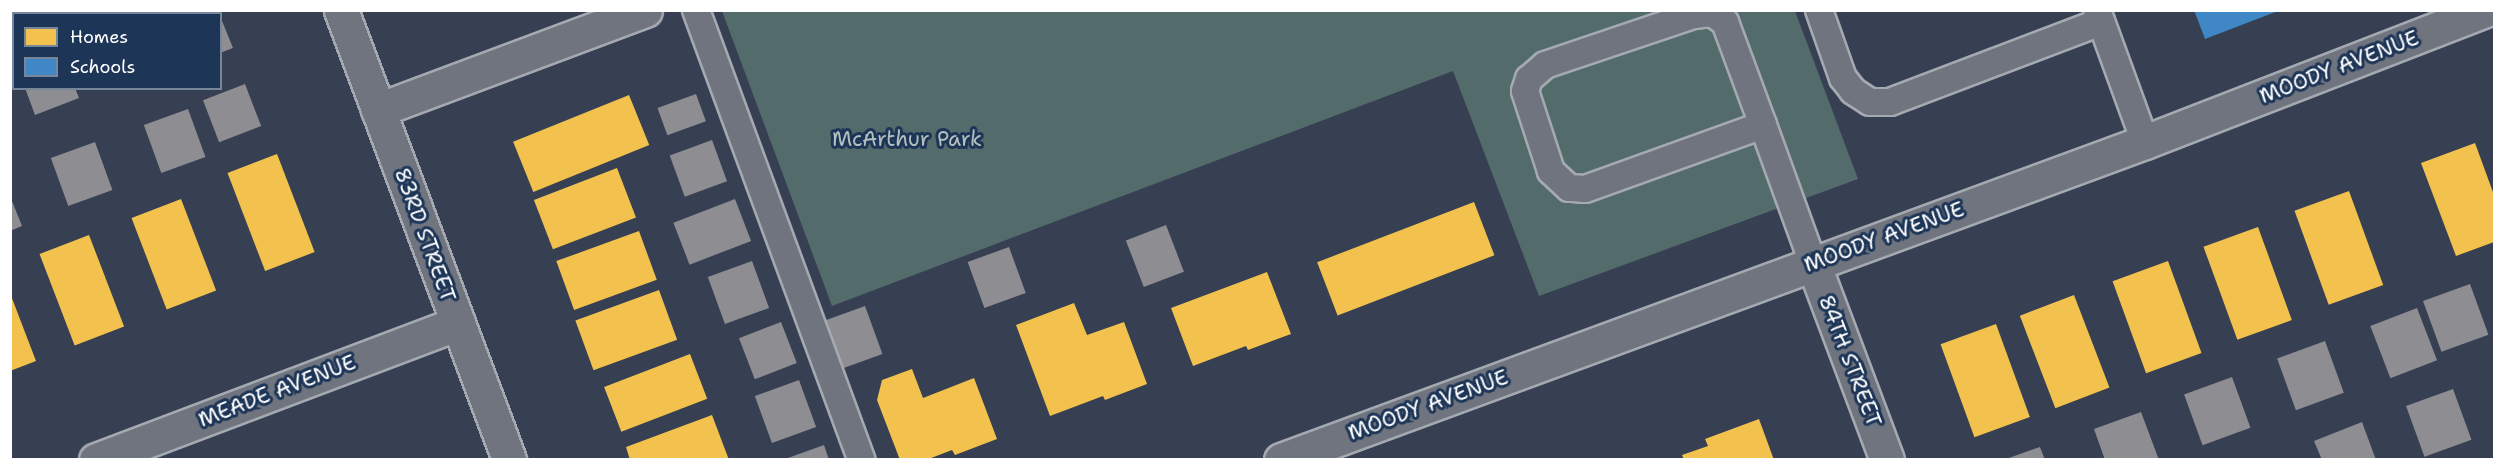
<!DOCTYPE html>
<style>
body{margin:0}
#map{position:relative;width:2505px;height:470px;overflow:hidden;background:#364052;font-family:"Shantell Sans",sans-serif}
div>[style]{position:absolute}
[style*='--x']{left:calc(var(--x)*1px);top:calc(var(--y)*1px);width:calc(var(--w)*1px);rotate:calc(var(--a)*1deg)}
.green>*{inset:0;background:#536b6b}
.homes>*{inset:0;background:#f2c14e;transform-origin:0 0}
.schools>*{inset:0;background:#3f88c5}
.industry>*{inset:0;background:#8d8d92;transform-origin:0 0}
.roads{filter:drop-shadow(2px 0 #a5a9b1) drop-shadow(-2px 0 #a5a9b1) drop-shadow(0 2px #a5a9b1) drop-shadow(0 -2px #a5a9b1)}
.service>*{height:26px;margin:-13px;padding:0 13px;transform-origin:13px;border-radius:13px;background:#6f747e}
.minor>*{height:33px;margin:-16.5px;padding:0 16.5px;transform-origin:16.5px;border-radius:16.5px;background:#6f747e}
span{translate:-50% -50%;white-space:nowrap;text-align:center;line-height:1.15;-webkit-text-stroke:6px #1d3557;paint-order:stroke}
.street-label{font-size:21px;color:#fff}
.park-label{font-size:21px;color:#b3c0be}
.frame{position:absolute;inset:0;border:12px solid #fff;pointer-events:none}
.legend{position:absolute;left:12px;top:12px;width:210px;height:78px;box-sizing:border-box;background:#1d3557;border:2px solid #77869a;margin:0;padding:8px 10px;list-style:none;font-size:18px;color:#fff}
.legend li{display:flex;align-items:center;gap:12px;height:30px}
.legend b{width:30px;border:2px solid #77869a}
</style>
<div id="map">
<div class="green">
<i style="clip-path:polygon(722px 11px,1795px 11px,1858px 179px,1539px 296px,1453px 71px,832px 306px)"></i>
</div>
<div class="homes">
<i style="clip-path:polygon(56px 10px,80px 10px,80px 11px,57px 14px)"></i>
<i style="left:629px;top:95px;width:54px;height:125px;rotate:68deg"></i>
<i style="clip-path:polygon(2475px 143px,2494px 195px,2494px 242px,2456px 256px,2421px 163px)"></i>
<i style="left:277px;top:154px;width:105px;height:53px;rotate:69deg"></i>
<i style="left:617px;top:168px;width:53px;height:89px;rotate:69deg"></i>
<i style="left:2349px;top:191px;width:100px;height:58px;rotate:70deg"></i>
<i style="left:181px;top:199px;width:98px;height:53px;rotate:69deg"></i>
<i style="left:1474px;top:202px;width:57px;height:168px;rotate:69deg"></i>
<i style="left:2258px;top:227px;width:99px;height:58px;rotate:70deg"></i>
<i style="left:639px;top:231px;width:52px;height:88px;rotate:70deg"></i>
<i style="left:89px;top:235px;width:98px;height:53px;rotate:69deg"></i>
<i style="left:2168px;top:261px;width:98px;height:59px;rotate:70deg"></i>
<i style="clip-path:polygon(1267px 272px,1291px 334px,1248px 350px,1246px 346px,1193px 366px,1171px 308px)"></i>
<i style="left:659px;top:290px;width:53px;height:89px;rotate:70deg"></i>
<i style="clip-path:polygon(10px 293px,36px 361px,10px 371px)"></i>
<i style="left:2074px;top:295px;width:99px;height:58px;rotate:69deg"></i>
<i style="clip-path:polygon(1074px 303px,1087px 335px,1124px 322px,1147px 384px,1105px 400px,1103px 396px,1050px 416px,1016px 325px)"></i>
<i style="left:1996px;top:324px;width:99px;height:59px;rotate:70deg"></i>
<i style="left:690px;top:354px;width:48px;height:92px;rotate:69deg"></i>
<i style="clip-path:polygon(912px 369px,923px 398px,974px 378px,997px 439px,955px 455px,952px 450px,926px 460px,900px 460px,877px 400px,882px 380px)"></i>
<i style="clip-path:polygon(712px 415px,729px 460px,630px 460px,626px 447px)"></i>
<i style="clip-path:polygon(1759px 419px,1774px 460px,1684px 460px,1682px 455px,1708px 446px,1705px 439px)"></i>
</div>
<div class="schools">
<i style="clip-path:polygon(2194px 10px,2278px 10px,2278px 11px,2205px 39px)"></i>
</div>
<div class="industry">
<i style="clip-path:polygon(189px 10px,219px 10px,220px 14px,182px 14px)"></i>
<i style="clip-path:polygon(220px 16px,233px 48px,220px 53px)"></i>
<i style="left:245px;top:84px;width:45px;height:45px;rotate:69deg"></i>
<i style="clip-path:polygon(25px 88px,75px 88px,79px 98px,35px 115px)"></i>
<i style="left:696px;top:94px;width:29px;height:41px;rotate:70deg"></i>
<i style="left:188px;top:109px;width:51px;height:47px;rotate:70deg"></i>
<i style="left:712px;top:140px;width:44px;height:45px;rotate:70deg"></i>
<i style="left:95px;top:142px;width:51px;height:47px;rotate:70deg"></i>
<i style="clip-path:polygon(10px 196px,22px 226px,10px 231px)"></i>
<i style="left:735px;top:199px;width:45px;height:66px;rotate:69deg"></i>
<i style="left:1166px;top:225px;width:50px;height:43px;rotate:69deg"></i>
<i style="left:1009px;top:247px;width:49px;height:44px;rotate:70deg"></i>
<i style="left:752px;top:261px;width:50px;height:47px;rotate:70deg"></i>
<i style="left:2470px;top:284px;width:54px;height:50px;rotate:70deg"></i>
<i style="left:865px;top:306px;width:51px;height:47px;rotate:70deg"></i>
<i style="left:2417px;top:308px;width:56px;height:50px;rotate:69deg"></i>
<i style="left:781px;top:322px;width:44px;height:45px;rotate:69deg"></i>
<i style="left:2325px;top:341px;width:55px;height:51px;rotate:70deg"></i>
<i style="left:2232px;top:377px;width:54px;height:51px;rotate:70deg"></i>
<i style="left:799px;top:380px;width:50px;height:47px;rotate:70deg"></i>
<i style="left:2453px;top:389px;width:54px;height:50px;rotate:70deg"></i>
<i style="clip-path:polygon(2141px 412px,2159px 460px,2105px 460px,2094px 429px)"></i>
<i style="clip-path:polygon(2362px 422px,2376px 460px,2322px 460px,2314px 441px)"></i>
<i style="clip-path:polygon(824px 445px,829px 460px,785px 460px,785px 459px)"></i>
<i style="clip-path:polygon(2040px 447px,2045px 460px,2006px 460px,2006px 459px)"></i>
</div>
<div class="roads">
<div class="service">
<i style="--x:696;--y:10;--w:480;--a:69.8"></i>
<i style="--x:1819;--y:10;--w:72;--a:70.6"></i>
<i style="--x:1843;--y:78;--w:16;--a:52"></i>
<i style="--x:1853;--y:91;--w:20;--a:33"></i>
<i style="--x:1870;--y:102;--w:20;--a:0"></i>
<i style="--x:1890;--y:102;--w:226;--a:-20.8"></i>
<i style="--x:2097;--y:10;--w:140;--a:70"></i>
<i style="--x:1763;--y:125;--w:189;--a:160.2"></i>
<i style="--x:1585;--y:189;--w:16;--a:-176"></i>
<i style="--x:1569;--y:188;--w:25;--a:-137"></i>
<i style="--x:1551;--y:171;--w:84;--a:-108"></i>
<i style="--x:1525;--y:91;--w:13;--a:-72"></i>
<i style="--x:1529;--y:79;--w:21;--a:-41"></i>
<i style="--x:1545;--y:65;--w:157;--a:-18.6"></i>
<i style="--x:1694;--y:15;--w:18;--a:-6"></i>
<i style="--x:1712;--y:13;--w:16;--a:35"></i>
<i style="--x:1725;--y:22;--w:110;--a:69.7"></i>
<i style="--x:1763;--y:125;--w:147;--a:70.1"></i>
</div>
<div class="minor">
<i style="--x:341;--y:10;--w:480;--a:69.5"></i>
<i style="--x:378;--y:110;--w:285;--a:-20.5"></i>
<i style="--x:1813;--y:263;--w:210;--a:69.4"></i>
<i style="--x:96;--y:460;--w:387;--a:-20.7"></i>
<i style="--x:1281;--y:460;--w:921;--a:-20.21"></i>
<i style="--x:2145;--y:142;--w:365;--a:-21.2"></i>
</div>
</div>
<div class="street-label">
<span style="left:2339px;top:67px;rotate:-21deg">MOODY AVENUE</span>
<span style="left:425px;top:235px;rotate:70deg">83RD STREET</span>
<span style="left:1884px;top:237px;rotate:-20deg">MOODY AVENUE</span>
<span style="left:1850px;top:361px;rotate:69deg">84TH STREET</span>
<span style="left:277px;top:391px;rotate:-21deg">MEADE AVENUE</span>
<span style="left:1428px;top:405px;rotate:-20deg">MOODY AVENUE</span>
</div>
<div class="park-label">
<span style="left:907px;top:139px">McArthur Park</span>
</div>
<div class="frame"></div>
<ul class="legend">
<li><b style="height:16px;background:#f2c14e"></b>Homes</li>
<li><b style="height:16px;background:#3f88c5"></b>Schools</li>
</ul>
</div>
